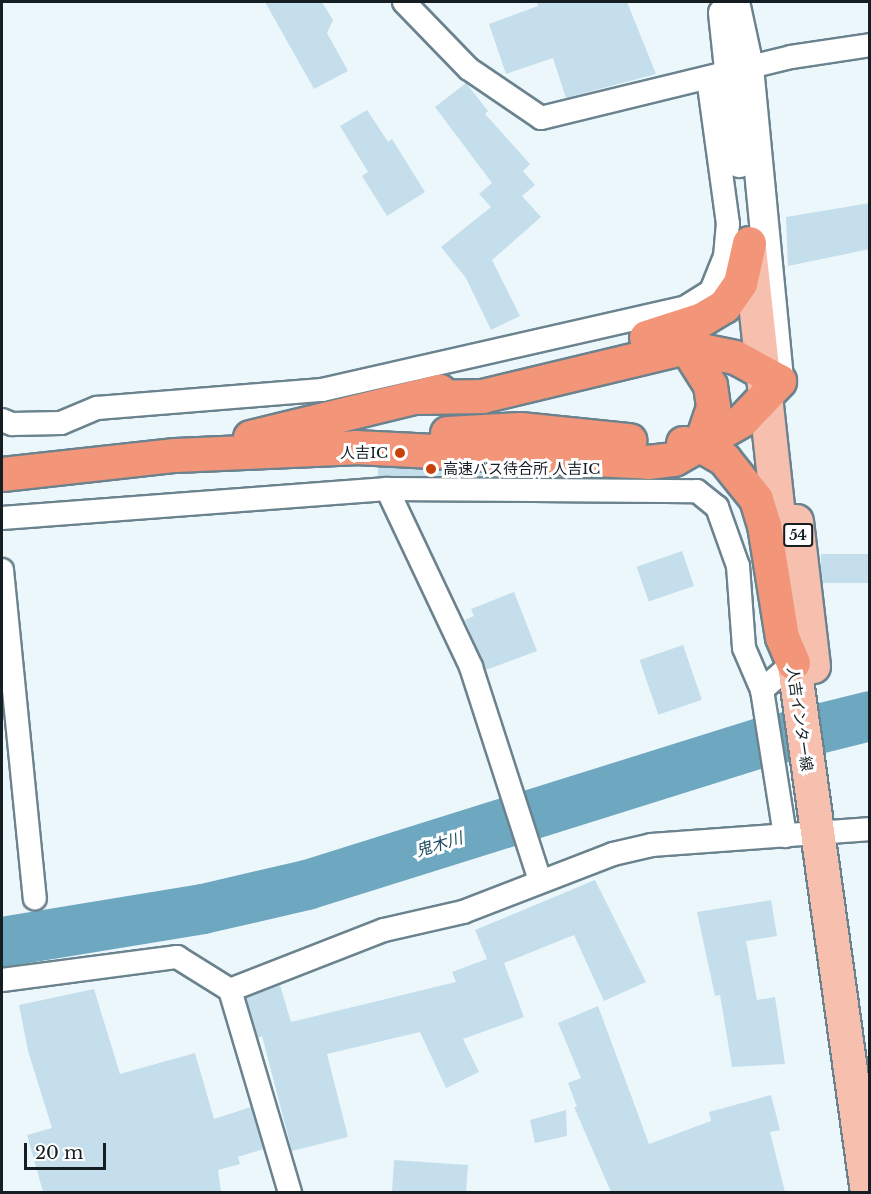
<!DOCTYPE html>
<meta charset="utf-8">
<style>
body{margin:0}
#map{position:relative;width:871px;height:1194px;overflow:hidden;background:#ecf7fc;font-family:"Libre Baskerville","Noto Sans JP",serif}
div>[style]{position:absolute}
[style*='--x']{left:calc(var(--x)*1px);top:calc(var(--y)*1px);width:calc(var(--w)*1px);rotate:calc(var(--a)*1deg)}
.river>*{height:50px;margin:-25px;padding:0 25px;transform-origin:25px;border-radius:25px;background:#6ea7c0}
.building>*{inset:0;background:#c4dfeb;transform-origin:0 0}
.roads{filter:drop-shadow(2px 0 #6b838e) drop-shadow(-2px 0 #6b838e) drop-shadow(0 2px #6b838e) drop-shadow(0 -2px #6b838e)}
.minor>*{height:22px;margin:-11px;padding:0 11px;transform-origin:11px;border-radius:11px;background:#fff}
.tertiary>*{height:28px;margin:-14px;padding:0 14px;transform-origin:14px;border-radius:14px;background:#fff}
.primary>*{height:33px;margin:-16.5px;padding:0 16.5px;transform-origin:16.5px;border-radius:16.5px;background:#f7bfae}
.motorway>*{height:33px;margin:-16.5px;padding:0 16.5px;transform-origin:16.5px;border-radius:16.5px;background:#f29578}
.dots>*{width:16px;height:16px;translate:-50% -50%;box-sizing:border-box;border:3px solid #fff;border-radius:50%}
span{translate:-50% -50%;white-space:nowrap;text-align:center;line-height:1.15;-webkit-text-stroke:6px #fff;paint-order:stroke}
.shield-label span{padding:2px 4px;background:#fff;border:2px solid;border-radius:4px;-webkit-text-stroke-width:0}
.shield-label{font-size:14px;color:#151e23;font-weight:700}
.poi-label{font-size:15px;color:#151e23}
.right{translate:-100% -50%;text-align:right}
.left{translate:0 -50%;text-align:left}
.street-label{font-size:15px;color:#151e23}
.water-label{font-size:16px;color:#1c4c5f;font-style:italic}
.frame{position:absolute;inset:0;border:3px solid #151e23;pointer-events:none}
.scale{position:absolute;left:24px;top:1143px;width:82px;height:27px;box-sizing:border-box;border:3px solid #151e23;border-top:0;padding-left:8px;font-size:18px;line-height:21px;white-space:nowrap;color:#151e23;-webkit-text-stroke:4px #fff;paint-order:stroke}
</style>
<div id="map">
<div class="river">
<i style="--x:2;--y:942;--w:204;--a:-9.3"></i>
<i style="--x:203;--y:909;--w:107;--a:-13"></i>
<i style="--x:307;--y:885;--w:473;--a:-17.4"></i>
<i style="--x:758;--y:744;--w:115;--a:-14"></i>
</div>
<div class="building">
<i style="clip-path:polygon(265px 2px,322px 2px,333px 20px,327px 33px,348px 71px,314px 89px)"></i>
<i style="clip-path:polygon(537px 2px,627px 2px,656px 74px,566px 98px,553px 58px,506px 74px,489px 24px,538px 6px)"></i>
<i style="clip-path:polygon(466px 83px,488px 111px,485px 114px,530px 164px,523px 171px,535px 185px,522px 196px,541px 217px,492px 260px,520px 316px,491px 330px,466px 278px,441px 247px,491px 207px,479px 194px,492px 183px,435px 107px)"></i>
<i style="clip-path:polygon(367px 110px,388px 142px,392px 139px,425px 192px,387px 216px,362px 176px,368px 172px,340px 126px)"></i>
<i style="clip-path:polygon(870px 203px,870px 249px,788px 266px,786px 217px)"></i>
<i style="clip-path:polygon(378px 467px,483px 472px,483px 476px,378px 476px)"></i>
<i style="left:682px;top:551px;width:37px;height:48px;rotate:71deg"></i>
<i style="left:870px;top:554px;width:29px;height:49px;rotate:90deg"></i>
<i style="clip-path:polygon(514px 592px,537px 651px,486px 670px,465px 620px,474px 616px,471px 609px)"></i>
<i style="left:683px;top:645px;width:58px;height:46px;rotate:71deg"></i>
<i style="clip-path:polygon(595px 880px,646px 982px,604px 1001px,574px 935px,504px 963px,524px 1017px,463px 1039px,479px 1072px,446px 1088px,420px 1032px,327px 1054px,348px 1137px,292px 1151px,262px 1036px,258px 1038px,246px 998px,280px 985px,291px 1022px,456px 982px,452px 972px,487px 959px,475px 930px)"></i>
<i style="clip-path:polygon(771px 900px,777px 936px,746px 941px,757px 1000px,775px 997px,785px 1064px,732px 1067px,720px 995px,715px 996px,697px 912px)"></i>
<i style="clip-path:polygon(94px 989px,120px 1074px,195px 1053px,214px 1119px,251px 1107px,263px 1149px,238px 1157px,240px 1164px,218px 1170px,221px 1192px,43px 1192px,27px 1135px,52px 1128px,28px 1051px,19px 1005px)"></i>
<i style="clip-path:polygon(598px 1006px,649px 1144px,711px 1121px,709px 1112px,771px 1095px,780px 1130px,770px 1132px,785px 1192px,611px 1192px,574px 1107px,577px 1107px,568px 1083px,581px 1078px,558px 1023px)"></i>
<i style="clip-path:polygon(566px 1110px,567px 1136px,535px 1143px,530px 1120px)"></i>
<i style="clip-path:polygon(394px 1160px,468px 1165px,466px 1192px,392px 1192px)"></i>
</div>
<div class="roads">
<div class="minor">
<i style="--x:404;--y:2;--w:93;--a:45.9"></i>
<i style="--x:469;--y:69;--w:87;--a:34.2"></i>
<i style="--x:541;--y:118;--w:257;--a:-13.7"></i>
<i style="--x:791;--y:57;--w:80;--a:-8.6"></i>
<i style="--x:2;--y:420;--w:11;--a:22"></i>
<i style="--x:12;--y:424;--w:49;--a:-1.2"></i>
<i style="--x:61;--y:423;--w:39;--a:-23"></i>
<i style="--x:97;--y:408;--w:226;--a:-4.6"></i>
<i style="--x:322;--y:390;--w:371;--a:-12.8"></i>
<i style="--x:684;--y:308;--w:32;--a:-32"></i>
<i style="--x:711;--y:291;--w:37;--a:-68"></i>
<i style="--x:725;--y:257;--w:33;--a:-85"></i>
<i style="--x:728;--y:224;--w:147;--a:-97.8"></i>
<i style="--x:387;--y:489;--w:197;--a:64.7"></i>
<i style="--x:471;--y:667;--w:224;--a:72.1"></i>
<i style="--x:2;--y:518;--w:386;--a:-4.3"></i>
<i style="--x:387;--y:489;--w:310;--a:0.4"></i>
<i style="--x:697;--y:491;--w:26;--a:39"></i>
<i style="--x:717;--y:507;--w:63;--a:70.4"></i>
<i style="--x:738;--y:566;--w:82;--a:85.8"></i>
<i style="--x:744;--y:648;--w:46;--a:66.8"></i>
<i style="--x:762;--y:690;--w:41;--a:-41.1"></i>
<i style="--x:793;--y:663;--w:10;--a:-6"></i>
<i style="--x:2;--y:570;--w:330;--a:84.3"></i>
<i style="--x:762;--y:690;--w:148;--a:81"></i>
<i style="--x:2;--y:980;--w:177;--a:-7.5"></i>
<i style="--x:177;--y:957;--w:62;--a:31.9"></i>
<i style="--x:230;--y:990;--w:211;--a:73.5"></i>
<i style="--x:230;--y:990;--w:165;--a:-21.3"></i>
<i style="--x:384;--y:930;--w:81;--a:-12.8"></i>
<i style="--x:463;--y:912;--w:161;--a:-21.1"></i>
<i style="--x:613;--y:854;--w:40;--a:-13"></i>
<i style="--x:652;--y:845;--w:219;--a:-4.2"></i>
</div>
<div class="tertiary">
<i style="--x:735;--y:2;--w:66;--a:77.8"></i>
<i style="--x:749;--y:67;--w:315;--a:84.5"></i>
<i style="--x:723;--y:13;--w:151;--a:83.9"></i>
</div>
<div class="primary">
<i style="--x:749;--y:248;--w:308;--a:83.8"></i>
<i style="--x:796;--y:521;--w:146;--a:83.3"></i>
<i style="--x:790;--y:636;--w:561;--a:82.12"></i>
</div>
<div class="motorway">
<i style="--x:646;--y:337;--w:59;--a:-17.8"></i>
<i style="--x:702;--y:319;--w:26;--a:-31"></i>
<i style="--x:724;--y:306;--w:28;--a:-55"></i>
<i style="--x:740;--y:283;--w:41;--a:-77.3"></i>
<i style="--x:686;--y:347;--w:45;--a:57.7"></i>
<i style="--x:710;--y:385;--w:22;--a:82"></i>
<i style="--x:713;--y:407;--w:40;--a:108.9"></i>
<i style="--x:447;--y:433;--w:73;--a:-3.1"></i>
<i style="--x:520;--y:429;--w:110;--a:5.8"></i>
<i style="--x:250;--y:437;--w:195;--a:-13.7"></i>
<i style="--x:683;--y:443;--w:17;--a:7"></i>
<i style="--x:700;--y:445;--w:28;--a:30"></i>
<i style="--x:724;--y:459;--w:51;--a:51.3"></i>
<i style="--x:756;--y:499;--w:27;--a:73"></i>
<i style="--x:764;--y:525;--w:113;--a:80.9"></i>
<i style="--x:782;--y:637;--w:28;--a:67"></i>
<i style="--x:2;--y:474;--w:174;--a:-6.3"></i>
<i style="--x:175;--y:455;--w:180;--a:-2.5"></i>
<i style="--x:355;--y:447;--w:293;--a:2.9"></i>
<i style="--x:648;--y:462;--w:26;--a:-7"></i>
<i style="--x:674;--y:459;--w:78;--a:-29.8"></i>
<i style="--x:742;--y:420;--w:54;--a:-46.5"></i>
<i style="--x:779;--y:381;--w:50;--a:-151.4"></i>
<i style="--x:735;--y:357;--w:50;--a:-168.5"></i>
<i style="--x:686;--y:347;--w:210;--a:166.5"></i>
<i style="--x:482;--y:396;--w:64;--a:179.1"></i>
</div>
</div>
<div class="dots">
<i style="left:400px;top:453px;background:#c8410a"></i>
<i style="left:431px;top:469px;background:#c8410a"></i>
</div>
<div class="shield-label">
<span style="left:798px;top:535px">54</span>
</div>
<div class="poi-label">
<span class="right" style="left:388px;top:453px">人吉IC</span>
<span class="left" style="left:443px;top:469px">高速バス待合所 人吉IC</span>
</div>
<div class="street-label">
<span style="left:800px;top:719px;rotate:82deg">人吉インター線</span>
</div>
<div class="water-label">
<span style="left:439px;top:844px;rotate:-17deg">鬼木川</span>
</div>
<div class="frame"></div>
<div class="scale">20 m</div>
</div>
